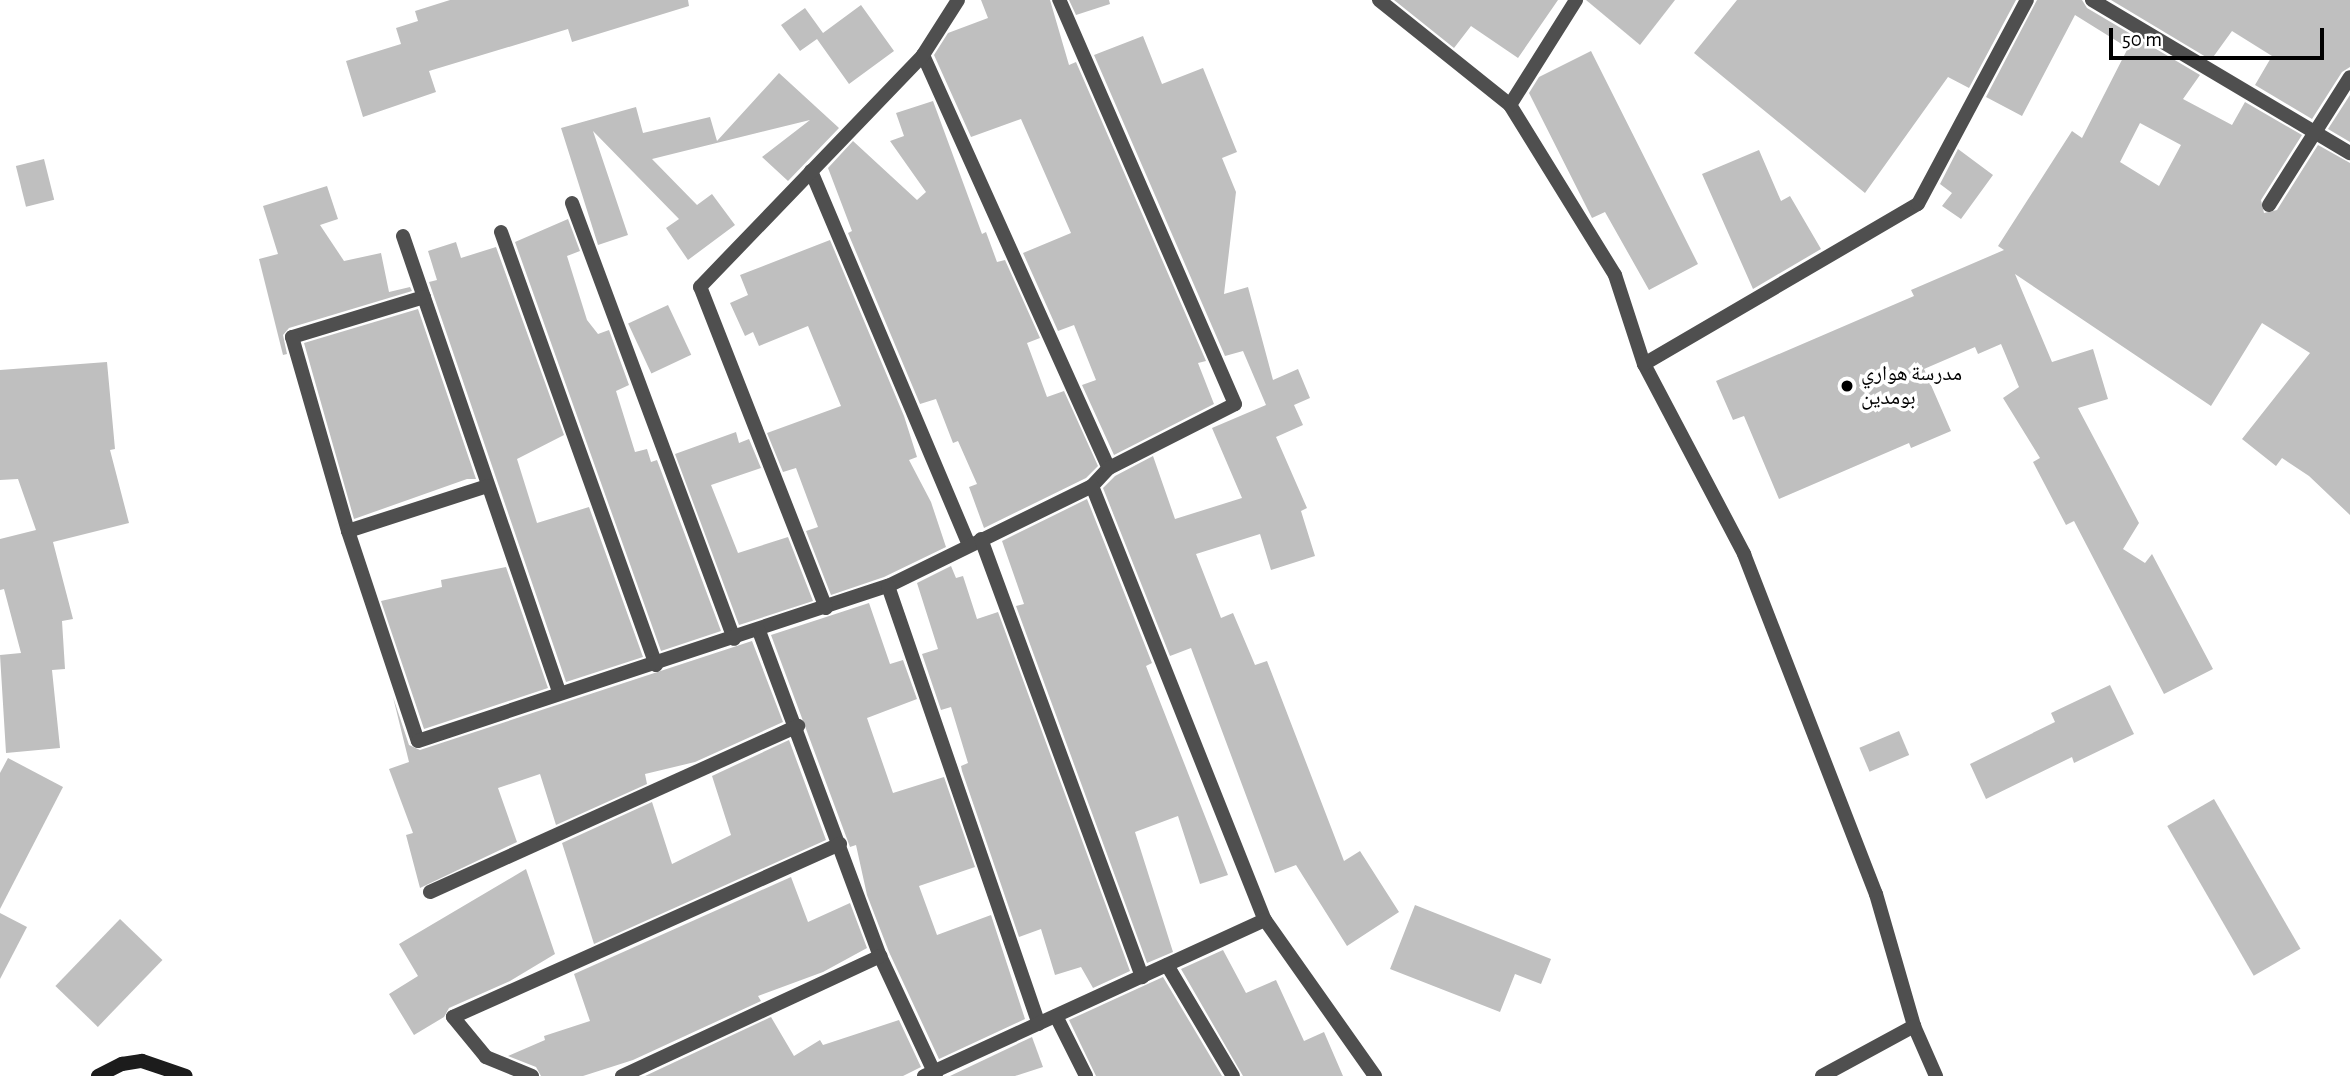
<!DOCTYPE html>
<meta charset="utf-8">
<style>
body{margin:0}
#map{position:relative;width:2350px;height:1076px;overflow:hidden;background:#fff;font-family:"Alegreya Sans","Noto Naskh Arabic",sans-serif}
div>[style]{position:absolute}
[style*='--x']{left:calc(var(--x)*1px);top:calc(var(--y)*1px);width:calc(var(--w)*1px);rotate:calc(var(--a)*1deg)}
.building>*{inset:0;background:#bfbfbf;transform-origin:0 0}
.street>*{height:14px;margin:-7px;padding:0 7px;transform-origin:7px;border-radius:7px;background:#4f4f4f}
.secondary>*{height:14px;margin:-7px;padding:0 7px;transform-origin:7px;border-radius:7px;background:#1c1c1c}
.dots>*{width:19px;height:19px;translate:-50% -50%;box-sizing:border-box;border:4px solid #fff;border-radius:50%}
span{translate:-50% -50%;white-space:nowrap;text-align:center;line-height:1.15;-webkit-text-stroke:7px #fff;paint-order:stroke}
.poi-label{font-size:21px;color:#000}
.left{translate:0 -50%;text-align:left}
.scale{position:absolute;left:2109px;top:28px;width:215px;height:32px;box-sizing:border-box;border:4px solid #000;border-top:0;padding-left:9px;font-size:21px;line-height:24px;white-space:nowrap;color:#000;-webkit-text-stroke:5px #fff;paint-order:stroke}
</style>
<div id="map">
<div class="building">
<i style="clip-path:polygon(450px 0,688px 0,689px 6px,572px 42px,568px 29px,429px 71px,436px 92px,363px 117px,346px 61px,401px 44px,396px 28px,418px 21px,415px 11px)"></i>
<i style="clip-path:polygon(981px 0,1050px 0,1069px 65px,1076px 62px,1206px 361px,1198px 363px,1214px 404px,1114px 455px,1082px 385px,1096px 380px,1074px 325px,1058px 331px,1023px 253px,1071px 233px,1021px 119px,971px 137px,934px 55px,948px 33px,988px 18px)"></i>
<i style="clip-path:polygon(1069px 0,1109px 0,1110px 4px,1076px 15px)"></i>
<i style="clip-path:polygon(1394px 0,1558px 0,1518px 58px,1471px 26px,1454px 48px)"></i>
<i style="clip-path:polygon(1586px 0,1675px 0,1640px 45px)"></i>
<i style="clip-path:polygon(1737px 0,2016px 0,1969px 88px,1948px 77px,1865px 193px,1694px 53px)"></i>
<i style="clip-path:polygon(evenodd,2037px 0,2082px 0,2087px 8px,2200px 75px,2183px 99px,2232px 125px,2245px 102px,2302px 135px,2261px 200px,2264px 213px,2277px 210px,2318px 145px,2350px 163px,2350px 515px,2309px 476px,2282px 458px,2276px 466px,2242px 439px,2310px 353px,2262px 323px,2211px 406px,2015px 274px,2052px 362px,2093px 349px,2108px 399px,2078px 408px,2139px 523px,2123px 549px,2145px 563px,2152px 554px,2213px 669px,2164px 694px,2074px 521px,2066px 525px,2033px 462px,2040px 458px,2003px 398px,2019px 387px,2001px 344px,1978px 354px,1975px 347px,1924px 369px,1951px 431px,1911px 448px,1909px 443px,1779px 499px,1744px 416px,1733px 420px,1716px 381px,1914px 296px,1911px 290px,2004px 250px,1998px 246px,2072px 131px,2082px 138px,2128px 48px,2075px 15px,2022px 116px,1986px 97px,2037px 0,2140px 123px,2181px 145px,2159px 186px,2120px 162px,2140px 123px)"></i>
<i style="clip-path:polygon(2111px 0,2350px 0,2350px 67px,2342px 72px,2312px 119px,2255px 85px,2272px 56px,2232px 31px,2211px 60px)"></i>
<i style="clip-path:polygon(861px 5px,894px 51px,849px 84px,817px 39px,800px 51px,781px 25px,805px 8px,823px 33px)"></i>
<i style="clip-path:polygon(1143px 36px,1162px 84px,1203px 68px,1237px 152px,1222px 158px,1236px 192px,1224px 294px,1248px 287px,1273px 380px,1298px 369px,1310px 398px,1294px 405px,1303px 425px,1276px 437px,1307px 508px,1301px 511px,1315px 556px,1271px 570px,1260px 534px,1196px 554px,1221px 618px,1233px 613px,1255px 665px,1267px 661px,1344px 861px,1360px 851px,1399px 912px,1347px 946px,1296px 865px,1275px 873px,1191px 648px,1170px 656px,1103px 488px,1115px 476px,1153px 456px,1175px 519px,1242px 498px,1212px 428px,1266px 405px,1243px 351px,1225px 356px,1094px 55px)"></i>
<i style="clip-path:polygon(1591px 51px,1698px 264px,1649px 290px,1605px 212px,1592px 218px,1529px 93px,1539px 77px)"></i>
<i style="clip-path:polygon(779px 73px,839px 128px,788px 181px,762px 157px,810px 120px,652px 159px,697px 205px,712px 194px,735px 225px,688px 260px,666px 228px,679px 219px,593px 131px,628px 235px,598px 245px,561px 128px,636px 107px,643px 133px,710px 117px,717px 141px)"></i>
<i style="clip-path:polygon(2350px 95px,2350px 142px,2328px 129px)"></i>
<i style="clip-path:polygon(933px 101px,982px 234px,986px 232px,997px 262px,1005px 260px,1040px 338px,1027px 343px,1047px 397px,1064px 391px,1098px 466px,1086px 478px,984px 528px,969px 487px,977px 484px,958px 441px,953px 443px,936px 399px,920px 404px,848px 233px,852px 231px,828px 168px,853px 141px,917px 200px,926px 192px,890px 141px,904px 136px,896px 113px)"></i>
<i style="clip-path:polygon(1958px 149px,1993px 175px,1961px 219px,1942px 206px,1952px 193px,1940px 184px)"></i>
<i style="clip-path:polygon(1759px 150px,1781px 201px,1790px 196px,1821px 249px,1753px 289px,1702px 174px)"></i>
<i style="left:44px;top:159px;width:42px;height:29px;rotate:76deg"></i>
<i style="clip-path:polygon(327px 186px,338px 219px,320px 225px,344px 261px,381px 253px,389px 292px,410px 287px,412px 291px,289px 328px,283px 335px,287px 354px,283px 355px,259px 259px,278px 254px,263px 206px)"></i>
<i style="clip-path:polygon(568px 219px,580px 251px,567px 256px,587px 320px,598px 334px,609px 330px,629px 385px,616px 391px,635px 452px,647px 449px,651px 462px,657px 460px,721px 631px,661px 651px,515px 242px)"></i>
<i style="clip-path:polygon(830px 240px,904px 416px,917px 457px,909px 460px,931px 502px,946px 547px,884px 577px,831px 595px,806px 531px,818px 527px,796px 468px,783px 472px,767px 433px,841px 406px,808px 326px,759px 346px,753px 332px,745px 336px,730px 303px,748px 295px,740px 275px)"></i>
<i style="clip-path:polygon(456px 242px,461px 258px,496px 247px,564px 435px,517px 459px,537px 523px,589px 507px,643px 657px,566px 682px,429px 282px,437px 280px,428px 251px)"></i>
<i style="left:668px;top:305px;width:55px;height:44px;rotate:65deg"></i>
<i style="clip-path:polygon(418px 309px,476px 479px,467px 479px,354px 519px,304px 343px)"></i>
<i style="clip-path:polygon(107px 362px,115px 449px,110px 450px,129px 523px,53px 542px,73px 619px,62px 621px,65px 669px,52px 670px,60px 748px,6px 753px,0 655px,21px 653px,4px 589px,0 590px,0 539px,36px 530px,18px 479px,0 480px,0 370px)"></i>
<i style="clip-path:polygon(736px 432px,739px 443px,749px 439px,761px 468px,711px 485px,738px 553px,788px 537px,813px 601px,739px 625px,675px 454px)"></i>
<i style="clip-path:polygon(1087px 499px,1152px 663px,1146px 666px,1228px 875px,1200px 884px,1178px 816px,1135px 832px,1173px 952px,1147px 963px,1016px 606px,1024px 604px,1002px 541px)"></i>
<i style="clip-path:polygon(951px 566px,956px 578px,963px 576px,977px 619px,998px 612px,1130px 971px,1093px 988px,1081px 967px,1055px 975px,1041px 929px,1019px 937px,962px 771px,961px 766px,968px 763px,951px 707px,941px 710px,922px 654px,938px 649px,917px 583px)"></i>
<i style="clip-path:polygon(506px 567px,548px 688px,424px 729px,381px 601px,442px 587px,441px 580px)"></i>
<i style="clip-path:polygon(869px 603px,890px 664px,903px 660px,917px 699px,867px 718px,893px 793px,944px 777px,975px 867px,919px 886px,937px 935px,991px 915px,1025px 1019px,939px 1059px,889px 952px,867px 895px,856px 845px,850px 847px,771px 635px)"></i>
<i style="clip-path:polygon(752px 641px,783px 722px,695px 762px,645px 774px,647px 784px,556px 825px,540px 774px,498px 788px,517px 842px,420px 888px,406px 835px,413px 833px,389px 769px,409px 762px,393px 697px,409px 745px,420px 750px)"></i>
<i style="clip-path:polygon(2110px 685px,2134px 734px,2074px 763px,2072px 757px,1986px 799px,1970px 764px,2055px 722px,2051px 713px)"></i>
<i style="left:1899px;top:731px;width:26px;height:43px;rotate:67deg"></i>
<i style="clip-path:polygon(789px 740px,826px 840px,594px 944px,562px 843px,652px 802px,672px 864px,731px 835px,712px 776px)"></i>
<i style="clip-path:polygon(8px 758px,63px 787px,0 909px,0 773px)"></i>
<i style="left:2214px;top:799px;width:173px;height:54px;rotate:60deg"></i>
<i style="clip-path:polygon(526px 869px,555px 954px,510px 981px,449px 1008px,444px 1017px,414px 1035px,389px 994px,418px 976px,399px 944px)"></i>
<i style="clip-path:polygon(791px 877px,808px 922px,850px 903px,867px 948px,823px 972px,758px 996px,761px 1001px,633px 1060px,583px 1076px,541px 1076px,536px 1067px,508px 1056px,545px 1040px,544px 1036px,590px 1021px,574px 974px)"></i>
<i style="clip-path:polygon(1415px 905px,1551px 959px,1541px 984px,1515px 974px,1500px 1012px,1390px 969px)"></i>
<i style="clip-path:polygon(0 913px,27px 927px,0 979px)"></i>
<i style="left:120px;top:919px;width:59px;height:93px;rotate:44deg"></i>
<i style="clip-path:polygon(1223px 950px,1246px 993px,1276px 980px,1304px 1041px,1324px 1032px,1343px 1076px,1243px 1076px,1181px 969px)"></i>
<i style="clip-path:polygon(1163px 977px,1222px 1076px,1096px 1076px,1069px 1020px)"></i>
<i style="clip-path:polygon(771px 1017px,794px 1056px,820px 1040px,823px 1045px,899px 1020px,921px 1067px,903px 1076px,645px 1076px)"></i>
<i style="clip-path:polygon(1032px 1037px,1043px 1067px,1015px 1076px,950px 1076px)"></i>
</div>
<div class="street">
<i style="--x:1379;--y:0;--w:168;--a:38.7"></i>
<i style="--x:1510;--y:105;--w:200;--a:58.3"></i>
<i style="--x:1615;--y:275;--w:94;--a:72"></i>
<i style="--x:1644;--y:364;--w:215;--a:62.2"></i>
<i style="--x:1744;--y:554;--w:365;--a:68.8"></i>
<i style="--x:1876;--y:894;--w:137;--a:73.9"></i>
<i style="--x:1914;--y:1026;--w:55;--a:66.3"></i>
<i style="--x:2092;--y:0;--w:300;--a:30.7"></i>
<i style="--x:923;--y:55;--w:453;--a:65.8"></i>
<i style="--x:1510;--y:105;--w:124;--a:-57.8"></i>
<i style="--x:811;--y:171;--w:406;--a:67.1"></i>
<i style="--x:572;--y:203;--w:465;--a:69.6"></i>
<i style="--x:2269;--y:205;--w:151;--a:-57.7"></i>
<i style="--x:501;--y:232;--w:460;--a:70.3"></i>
<i style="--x:403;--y:236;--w:481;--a:71.1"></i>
<i style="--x:424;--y:297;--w:138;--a:163.1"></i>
<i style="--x:292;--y:337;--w:202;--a:73.9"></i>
<i style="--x:348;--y:531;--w:221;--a:71.6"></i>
<i style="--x:418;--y:741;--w:495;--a:-18.3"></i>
<i style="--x:888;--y:586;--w:227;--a:-26.1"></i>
<i style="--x:1092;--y:486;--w:25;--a:-47"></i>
<i style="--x:1109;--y:468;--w:141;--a:-26.9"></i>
<i style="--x:1235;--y:404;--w:441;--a:-113.5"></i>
<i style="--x:1644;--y:364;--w:317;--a:-30.3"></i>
<i style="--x:1918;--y:204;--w:231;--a:-61.9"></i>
<i style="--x:1092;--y:486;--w:467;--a:68.3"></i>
<i style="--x:1265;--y:920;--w:191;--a:54.8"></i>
<i style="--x:348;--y:531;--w:146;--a:-17.9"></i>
<i style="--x:981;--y:539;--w:467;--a:69.8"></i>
<i style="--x:888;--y:586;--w:463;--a:71"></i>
<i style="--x:826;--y:608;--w:345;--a:-111.4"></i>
<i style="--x:700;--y:287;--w:322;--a:-46.1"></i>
<i style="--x:923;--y:55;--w:65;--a:-57.5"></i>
<i style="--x:759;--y:631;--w:347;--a:69.6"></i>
<i style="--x:880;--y:956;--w:132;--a:65"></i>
<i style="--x:430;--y:892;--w:404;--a:-24.3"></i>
<i style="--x:1167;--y:965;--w:129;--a:59.3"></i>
<i style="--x:1056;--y:1016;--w:67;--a:63.4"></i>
<i style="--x:532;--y:1076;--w:50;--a:-157.6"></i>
<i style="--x:486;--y:1057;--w:52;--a:-129.5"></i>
<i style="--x:453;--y:1017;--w:424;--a:-24.1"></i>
<i style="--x:622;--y:1076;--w:285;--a:-24.9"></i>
<i style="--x:924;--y:1076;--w:375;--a:-24.6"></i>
<i style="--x:1822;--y:1076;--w:105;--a:-28.5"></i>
</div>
<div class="secondary">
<i style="--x:98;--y:1076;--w:27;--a:-27"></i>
<i style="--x:122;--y:1064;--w:20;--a:-9"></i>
<i style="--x:142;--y:1061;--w:46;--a:18.8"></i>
</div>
<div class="dots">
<i style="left:1847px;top:386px;background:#000"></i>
</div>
<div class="poi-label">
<span class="left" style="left:1861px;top:386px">مدرسة هواري<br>بومدين</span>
</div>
<div class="scale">50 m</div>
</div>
